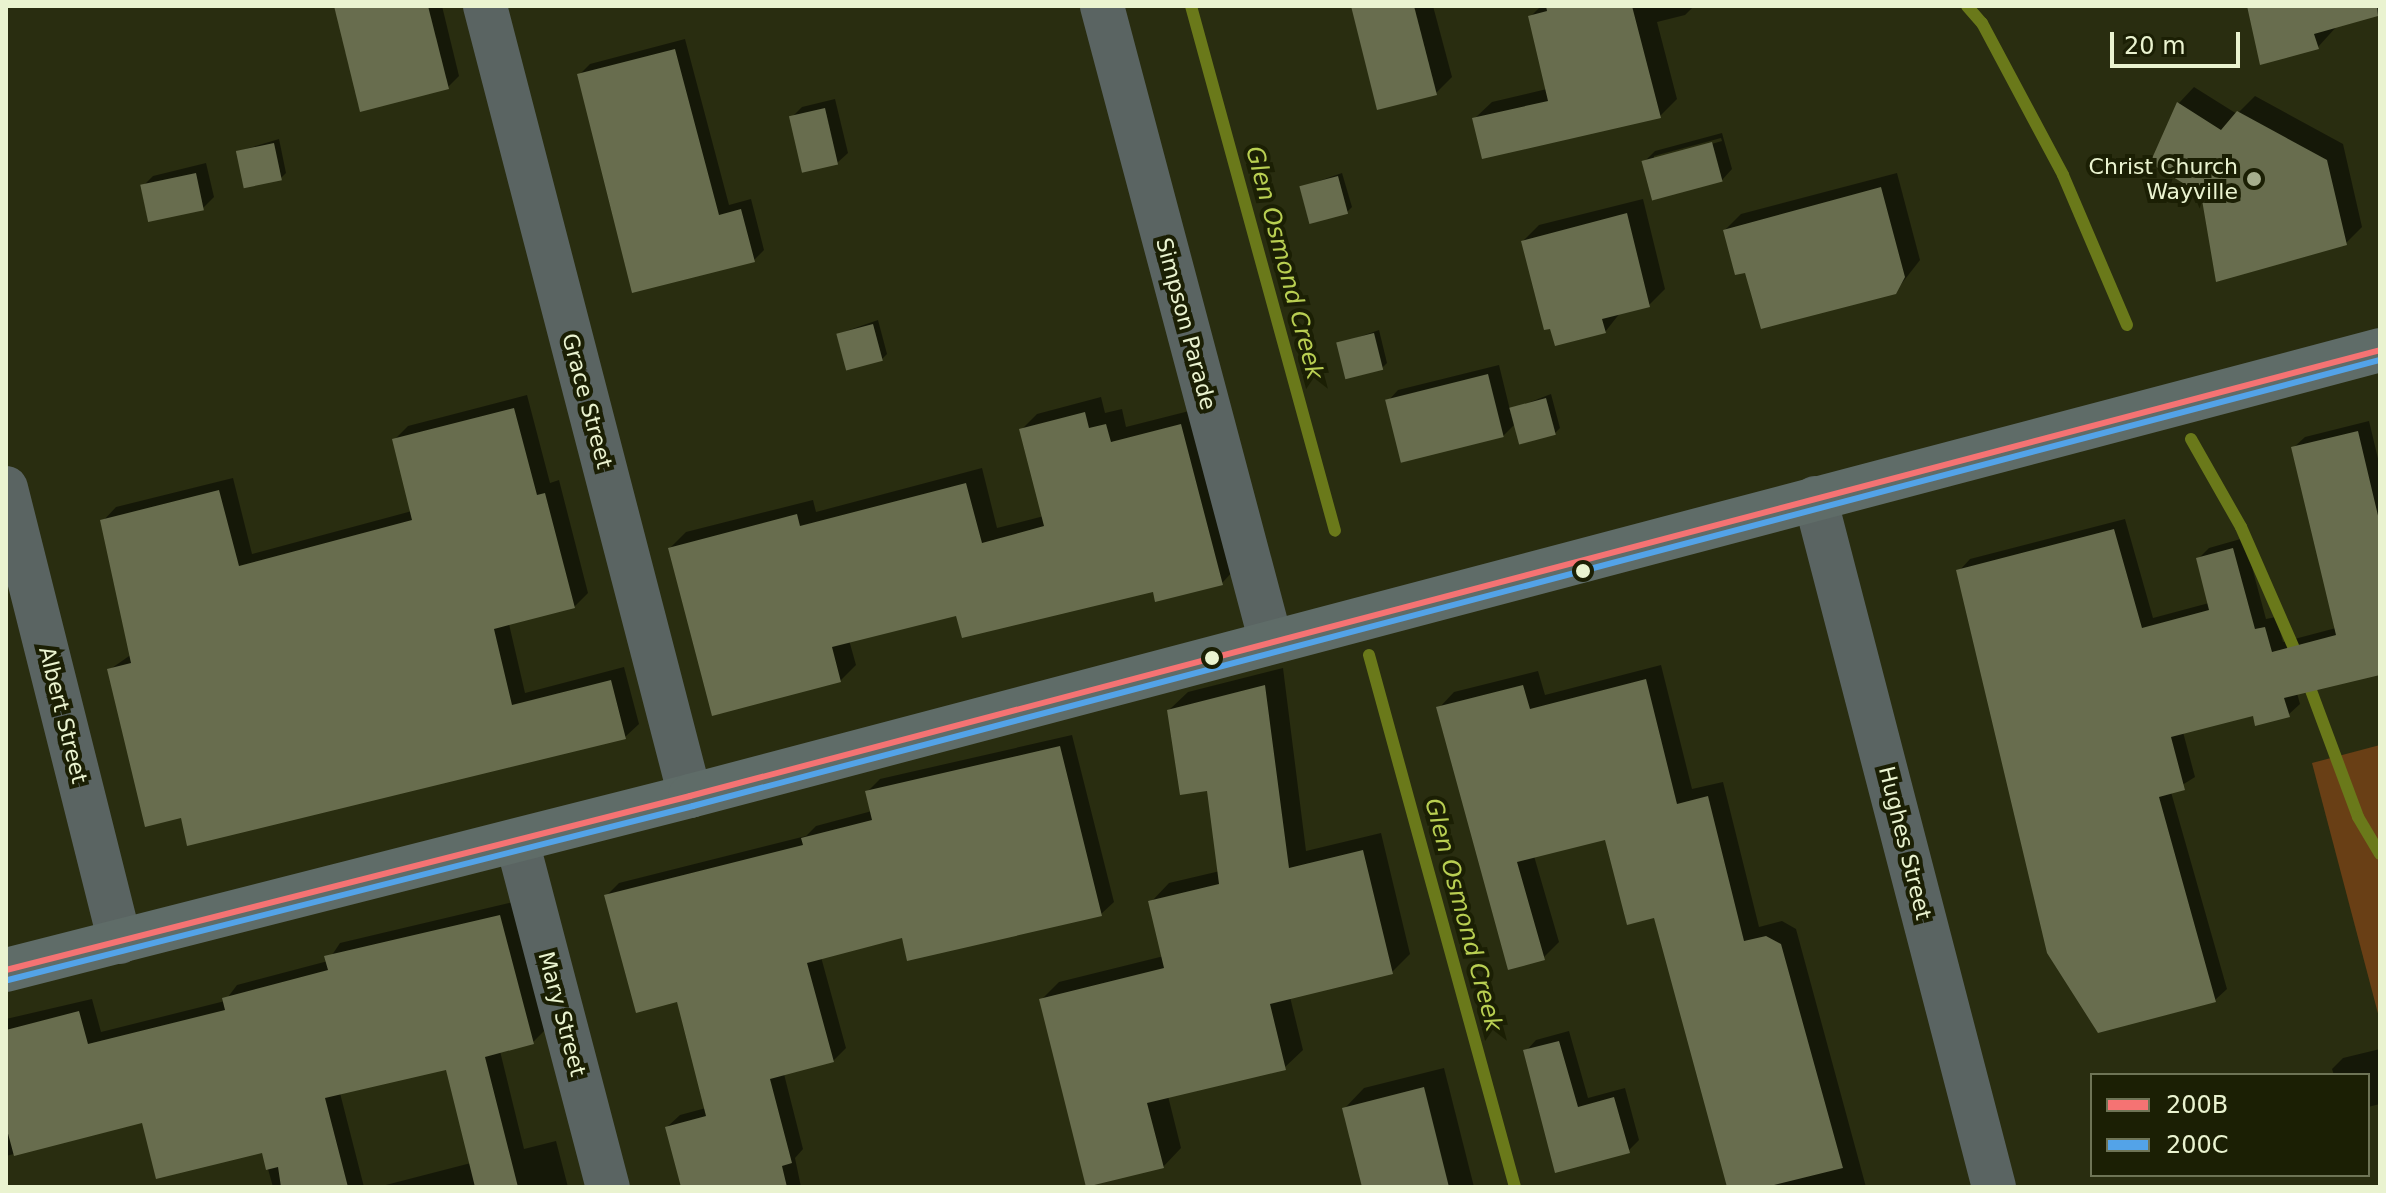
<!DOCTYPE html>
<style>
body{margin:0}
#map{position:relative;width:2386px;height:1193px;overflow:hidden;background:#292d10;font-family:"DejaVu Sans",sans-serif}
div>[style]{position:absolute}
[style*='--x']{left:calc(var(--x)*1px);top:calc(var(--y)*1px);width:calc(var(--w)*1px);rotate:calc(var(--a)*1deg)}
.green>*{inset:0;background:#693f15}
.shadow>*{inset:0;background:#0007}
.stream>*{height:12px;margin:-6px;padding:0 6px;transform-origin:6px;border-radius:6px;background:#6a791a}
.building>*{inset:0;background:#686d4e;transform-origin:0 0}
.minor>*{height:44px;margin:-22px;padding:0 22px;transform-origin:22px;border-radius:22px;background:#5a6462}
.major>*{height:44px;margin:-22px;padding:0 22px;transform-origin:22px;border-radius:22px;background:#5f6c68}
.bus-1>*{height:6px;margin:-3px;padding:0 3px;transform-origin:3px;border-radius:3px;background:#f57373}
.bus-2>*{height:6px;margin:-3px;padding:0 3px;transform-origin:3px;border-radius:3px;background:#53a3e8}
.dots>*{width:22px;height:22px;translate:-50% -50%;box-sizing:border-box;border:4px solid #1b1f04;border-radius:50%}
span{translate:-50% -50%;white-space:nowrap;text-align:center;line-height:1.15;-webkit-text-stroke:8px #1b1f04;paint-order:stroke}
.poi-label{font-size:22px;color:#eaf3d0}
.right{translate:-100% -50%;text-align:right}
.street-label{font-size:22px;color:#eaf3d0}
.water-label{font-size:24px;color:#b9cf52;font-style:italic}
.frame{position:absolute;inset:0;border:8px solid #eaf3d0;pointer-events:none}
.legend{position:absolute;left:2090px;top:1073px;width:280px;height:104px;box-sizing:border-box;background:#1b1f04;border:2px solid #6e7456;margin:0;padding:10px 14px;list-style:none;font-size:24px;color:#eaf3d0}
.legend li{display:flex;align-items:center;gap:16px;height:40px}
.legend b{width:40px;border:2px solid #6e7456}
.scale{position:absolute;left:2110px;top:32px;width:130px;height:36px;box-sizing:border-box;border:4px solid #eaf3d0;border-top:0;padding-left:10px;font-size:24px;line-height:28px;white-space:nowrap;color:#eaf3d0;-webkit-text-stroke:6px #1b1f04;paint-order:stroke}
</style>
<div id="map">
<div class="green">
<i style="clip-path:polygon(2380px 745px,2380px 1021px,2312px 763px)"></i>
</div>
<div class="shadow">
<i style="clip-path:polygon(336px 6px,442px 6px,459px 76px,448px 87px)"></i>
<i style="clip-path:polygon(1353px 6px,1433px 6px,1452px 77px,1436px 93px)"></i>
<i style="clip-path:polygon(1541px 6px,1694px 6px,1685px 15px,1657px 22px,1677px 99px,1660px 116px,1474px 119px,1492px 102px,1547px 89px,1530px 17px)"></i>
<i style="clip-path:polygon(2249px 6px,2380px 6px,2380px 13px,2338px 25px,2318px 47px,2261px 63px)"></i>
<i style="clip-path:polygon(685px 39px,729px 205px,751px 199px,764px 250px,754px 260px,579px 75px,590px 64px)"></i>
<i style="clip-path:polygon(2194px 87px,2237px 114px,2255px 96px,2343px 144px,2362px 227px,2346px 243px,2203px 192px,2153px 162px,2179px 103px)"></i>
<i style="clip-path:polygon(835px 99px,848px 153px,837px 163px,791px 118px,802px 107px)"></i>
<i style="clip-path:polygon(evenodd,1722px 133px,1732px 169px,1722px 180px,1644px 162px,1655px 151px,1722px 133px,1721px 138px,1722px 141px,1654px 160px,1654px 156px,1721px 138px)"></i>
<i style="clip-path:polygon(279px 139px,286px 173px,281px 178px,239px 151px)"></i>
<i style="clip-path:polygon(206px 163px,214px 197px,203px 208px,142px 187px,153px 176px)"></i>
<i style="clip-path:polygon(1342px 173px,1352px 207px,1347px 212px,1302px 187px)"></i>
<i style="clip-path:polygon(1897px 173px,1920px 260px,1895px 292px,1747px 270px,1725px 230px,1741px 214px)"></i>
<i style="clip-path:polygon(1643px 199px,1665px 289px,1649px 305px,1620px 313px,1605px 332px,1523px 241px,1539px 225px)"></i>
<i style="clip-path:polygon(878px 320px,887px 354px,882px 359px,838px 334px)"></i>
<i style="clip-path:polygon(1379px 330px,1387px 363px,1382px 368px,1339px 344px)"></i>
<i style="clip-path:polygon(1499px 365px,1510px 410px,1551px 394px,1560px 428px,1555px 433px,1515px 424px,1503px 436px,1388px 401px,1398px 390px)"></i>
<i style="clip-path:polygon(527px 395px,550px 483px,559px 480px,588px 593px,574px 607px,509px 624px,525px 693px,624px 667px,639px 724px,625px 737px,182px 816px,109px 670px,132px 654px,103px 521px,116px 507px,233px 478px,252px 554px,412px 511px,394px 440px,408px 426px)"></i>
<i style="clip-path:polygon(1101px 397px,1105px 413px,1122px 409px,1126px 427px,1197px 409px,1237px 567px,1222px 583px,957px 614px,849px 640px,856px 665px,840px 681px,670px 548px,686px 532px,813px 500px,816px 512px,982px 468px,997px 528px,1044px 516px,1022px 429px,1037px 414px)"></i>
<i style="clip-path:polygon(2369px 421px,2380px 467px,2380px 673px,2297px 693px,2300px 704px,2288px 715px,2254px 714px,2183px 732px,2195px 777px,2171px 792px,2227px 989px,2215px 1000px,1959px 571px,1970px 559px,2125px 519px,2153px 618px,2209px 603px,2198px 559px,2209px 548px,2244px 538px,2266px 619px,2276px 617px,2283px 642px,2336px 628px,2293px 448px,2305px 437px)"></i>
<i style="clip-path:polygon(1661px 665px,1692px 789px,1723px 782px,1759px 927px,1782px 921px,1796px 929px,1866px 1187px,1729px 1187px,1655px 916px,1607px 837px,1534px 856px,1559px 942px,1543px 958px,1439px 708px,1454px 692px,1538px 671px,1545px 695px)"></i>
<i style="clip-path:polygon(1283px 668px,1306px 851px,1381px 833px,1410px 954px,1392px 972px,1290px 997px,1303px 1050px,1284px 1068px,1168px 1096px,1181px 1148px,1163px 1167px,1041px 1000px,1059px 982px,1164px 956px,1151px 902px,1169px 883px,1220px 871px,1208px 789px,1169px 710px,1188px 692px)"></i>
<i style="clip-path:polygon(1072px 735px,1114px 902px,1101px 914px,903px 936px,821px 957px,846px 1048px,833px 1061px,784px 1074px,803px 1149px,795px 1158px,801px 1187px,682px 1187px,667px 1127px,680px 1115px,706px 1108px,678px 999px,606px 896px,619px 883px,806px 836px,816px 826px,872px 811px,867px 792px,880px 779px)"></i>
<i style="clip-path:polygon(513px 902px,546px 1029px,533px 1042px,500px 1051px,524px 1149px,556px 1141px,568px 1187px,378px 1187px,471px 1163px,448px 1067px,340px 1093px,364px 1187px,273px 1187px,263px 1151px,144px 1121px,6px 1156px,6px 1019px,92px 999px,101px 1032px,225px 1001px,237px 985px,328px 961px,340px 943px)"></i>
<i style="clip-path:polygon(1569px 1031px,1588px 1098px,1625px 1088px,1639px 1140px,1628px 1151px,1557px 1171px,1526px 1051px,1536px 1040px)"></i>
<i style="clip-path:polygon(2380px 1049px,2380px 1104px,2368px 1107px,2368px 1075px,2334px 1075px,2332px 1069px,2343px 1058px)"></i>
<i style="clip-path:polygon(1444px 1068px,1474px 1187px,1364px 1187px,1344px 1109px,1364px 1088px)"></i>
</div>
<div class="stream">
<i style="--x:1191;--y:6;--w:544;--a:74.66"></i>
<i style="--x:1967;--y:6;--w:23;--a:49"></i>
<i style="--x:1982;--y:23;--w:172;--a:61.9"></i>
<i style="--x:2063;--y:175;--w:163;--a:66.9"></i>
<i style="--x:2191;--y:439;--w:101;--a:60.4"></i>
<i style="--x:2241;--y:527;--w:145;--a:66.4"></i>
<i style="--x:1369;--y:655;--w:552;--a:74.65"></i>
<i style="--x:2306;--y:677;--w:149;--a:69.6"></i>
<i style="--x:2358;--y:817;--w:43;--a:59.3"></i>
</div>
<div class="building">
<i style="clip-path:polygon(334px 6px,428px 6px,449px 89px,360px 112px)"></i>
<i style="clip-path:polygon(1351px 6px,1414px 6px,1437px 95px,1377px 110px)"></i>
<i style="clip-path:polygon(1546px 6px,1632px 6px,1661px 118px,1482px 159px,1472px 118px,1548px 101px,1528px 16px,1547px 11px)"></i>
<i style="clip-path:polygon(2247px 6px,2377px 6px,2378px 16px,2314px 34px,2319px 49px,2260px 65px)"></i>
<i style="clip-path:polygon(675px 49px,719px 215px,741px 209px,755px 262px,632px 293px,577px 74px)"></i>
<i style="clip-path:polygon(2177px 102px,2221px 130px,2237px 111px,2327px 160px,2347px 245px,2216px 282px,2201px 194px,2150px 163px)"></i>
<i style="left:825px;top:108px;width:58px;height:37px;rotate:77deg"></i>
<i style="left:1712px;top:142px;width:41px;height:73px;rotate:75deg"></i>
<i style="left:274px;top:143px;width:38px;height:39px;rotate:78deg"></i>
<i style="left:196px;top:173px;width:38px;height:57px;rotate:78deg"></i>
<i style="left:1338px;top:176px;width:39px;height:40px;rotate:75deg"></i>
<i style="clip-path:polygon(1881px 187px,1905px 277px,1896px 294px,1761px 329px,1745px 273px,1735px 275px,1723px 230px)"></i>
<i style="clip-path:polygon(1627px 213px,1650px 307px,1602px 319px,1606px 333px,1555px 346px,1550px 329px,1544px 330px,1521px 241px)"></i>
<i style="left:873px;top:324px;width:38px;height:38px;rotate:75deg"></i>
<i style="left:1374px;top:333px;width:38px;height:39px;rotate:76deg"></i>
<i style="left:1488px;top:374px;width:65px;height:106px;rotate:76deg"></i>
<i style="left:1546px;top:398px;width:38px;height:38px;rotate:75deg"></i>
<i style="clip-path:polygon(514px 408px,537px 495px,545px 493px,575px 608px,494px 629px,512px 705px,611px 680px,626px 739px,187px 846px,181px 818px,145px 827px,107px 669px,131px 663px,100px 520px,219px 490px,239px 566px,412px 520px,392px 439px)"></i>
<i style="clip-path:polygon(1085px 412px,1089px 428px,1106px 424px,1111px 442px,1181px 424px,1223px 585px,1155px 602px,1153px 592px,962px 638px,956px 616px,832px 647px,841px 682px,712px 716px,668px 548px,797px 514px,800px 526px,966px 483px,982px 543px,1044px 526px,1019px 429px)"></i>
<i style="clip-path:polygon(2358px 431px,2380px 524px,2380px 675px,2284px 698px,2290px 717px,2255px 726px,2253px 716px,2171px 737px,2185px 790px,2159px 797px,2216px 1002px,2098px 1033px,2047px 953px,1956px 570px,2114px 529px,2142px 628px,2209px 610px,2196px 558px,2233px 548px,2255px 629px,2265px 627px,2272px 652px,2336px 635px,2291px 447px)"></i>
<i style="clip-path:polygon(1646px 679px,1677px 804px,1708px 796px,1744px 941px,1766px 936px,1781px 944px,1843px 1168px,1766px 1187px,1727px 1187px,1654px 918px,1627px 925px,1605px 840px,1517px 862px,1545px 960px,1508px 970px,1436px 707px,1523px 685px,1530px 709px)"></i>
<i style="clip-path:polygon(1265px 685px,1289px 868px,1363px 850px,1393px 974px,1270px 1004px,1286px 1070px,1147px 1103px,1164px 1168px,1086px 1187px,1039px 999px,1164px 968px,1148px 901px,1219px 884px,1207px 791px,1180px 795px,1167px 710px)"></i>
<i style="clip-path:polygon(1060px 746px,1102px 916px,907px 961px,902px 938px,807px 963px,834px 1062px,770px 1079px,792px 1163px,782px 1166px,787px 1187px,681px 1187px,665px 1127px,706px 1116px,677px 1002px,636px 1013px,604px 895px,803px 845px,801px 838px,872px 820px,865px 791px)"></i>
<i style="clip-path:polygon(500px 915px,534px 1044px,485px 1057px,518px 1187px,475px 1187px,446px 1070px,325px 1098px,348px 1187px,281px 1187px,278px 1167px,266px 1170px,262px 1153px,156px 1179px,142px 1123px,14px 1156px,6px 1126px,6px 1030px,79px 1011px,88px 1044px,225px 1010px,222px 998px,328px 970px,324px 956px)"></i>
<i style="clip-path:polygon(1559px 1041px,1578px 1107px,1614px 1097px,1630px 1153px,1555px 1173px,1523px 1050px)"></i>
<i style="clip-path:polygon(1424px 1087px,1449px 1187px,1362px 1187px,1342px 1108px)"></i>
</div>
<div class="minor">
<i style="--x:485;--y:6;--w:816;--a:75.45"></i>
<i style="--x:1102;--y:6;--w:658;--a:75.12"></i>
<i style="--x:6;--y:488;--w:468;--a:75.9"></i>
<i style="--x:1815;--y:498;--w:712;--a:75.44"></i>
<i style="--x:517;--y:841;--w:358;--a:75.3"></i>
</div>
<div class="major">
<i style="--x:6;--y:970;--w:706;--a:-14.27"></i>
<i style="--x:690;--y:796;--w:1748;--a:-14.78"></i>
</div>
<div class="bus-1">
<i style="--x:6;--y:970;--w:706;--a:-14.27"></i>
<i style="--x:690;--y:796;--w:1748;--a:-14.78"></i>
</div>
<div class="bus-2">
<i style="--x:8;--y:980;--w:707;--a:-14.25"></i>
<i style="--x:693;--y:806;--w:1745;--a:-14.81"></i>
</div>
<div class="dots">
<i style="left:2254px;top:179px;background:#a6ae8d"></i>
<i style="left:1583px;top:571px;background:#eaf3d0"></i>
<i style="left:1212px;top:658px;background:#eaf3d0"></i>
</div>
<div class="poi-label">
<span class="right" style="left:2238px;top:179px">Christ Church<br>Wayville</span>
</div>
<div class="street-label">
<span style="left:1186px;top:324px;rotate:75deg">Simpson Parade</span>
<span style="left:587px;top:401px;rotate:75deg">Grace Street</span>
<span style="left:63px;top:715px;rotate:76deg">Albert Street</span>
<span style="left:1905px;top:843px;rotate:76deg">Hughes Street</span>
<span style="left:562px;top:1014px;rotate:75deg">Mary Street</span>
</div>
<div class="water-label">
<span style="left:1284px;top:263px;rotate:75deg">Glen Osmond Creek</span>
<span style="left:1463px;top:915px;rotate:75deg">Glen Osmond Creek</span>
</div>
<div class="frame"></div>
<ul class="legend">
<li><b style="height:10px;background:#f57373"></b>200B</li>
<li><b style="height:10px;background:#53a3e8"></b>200C</li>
</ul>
<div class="scale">20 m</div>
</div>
